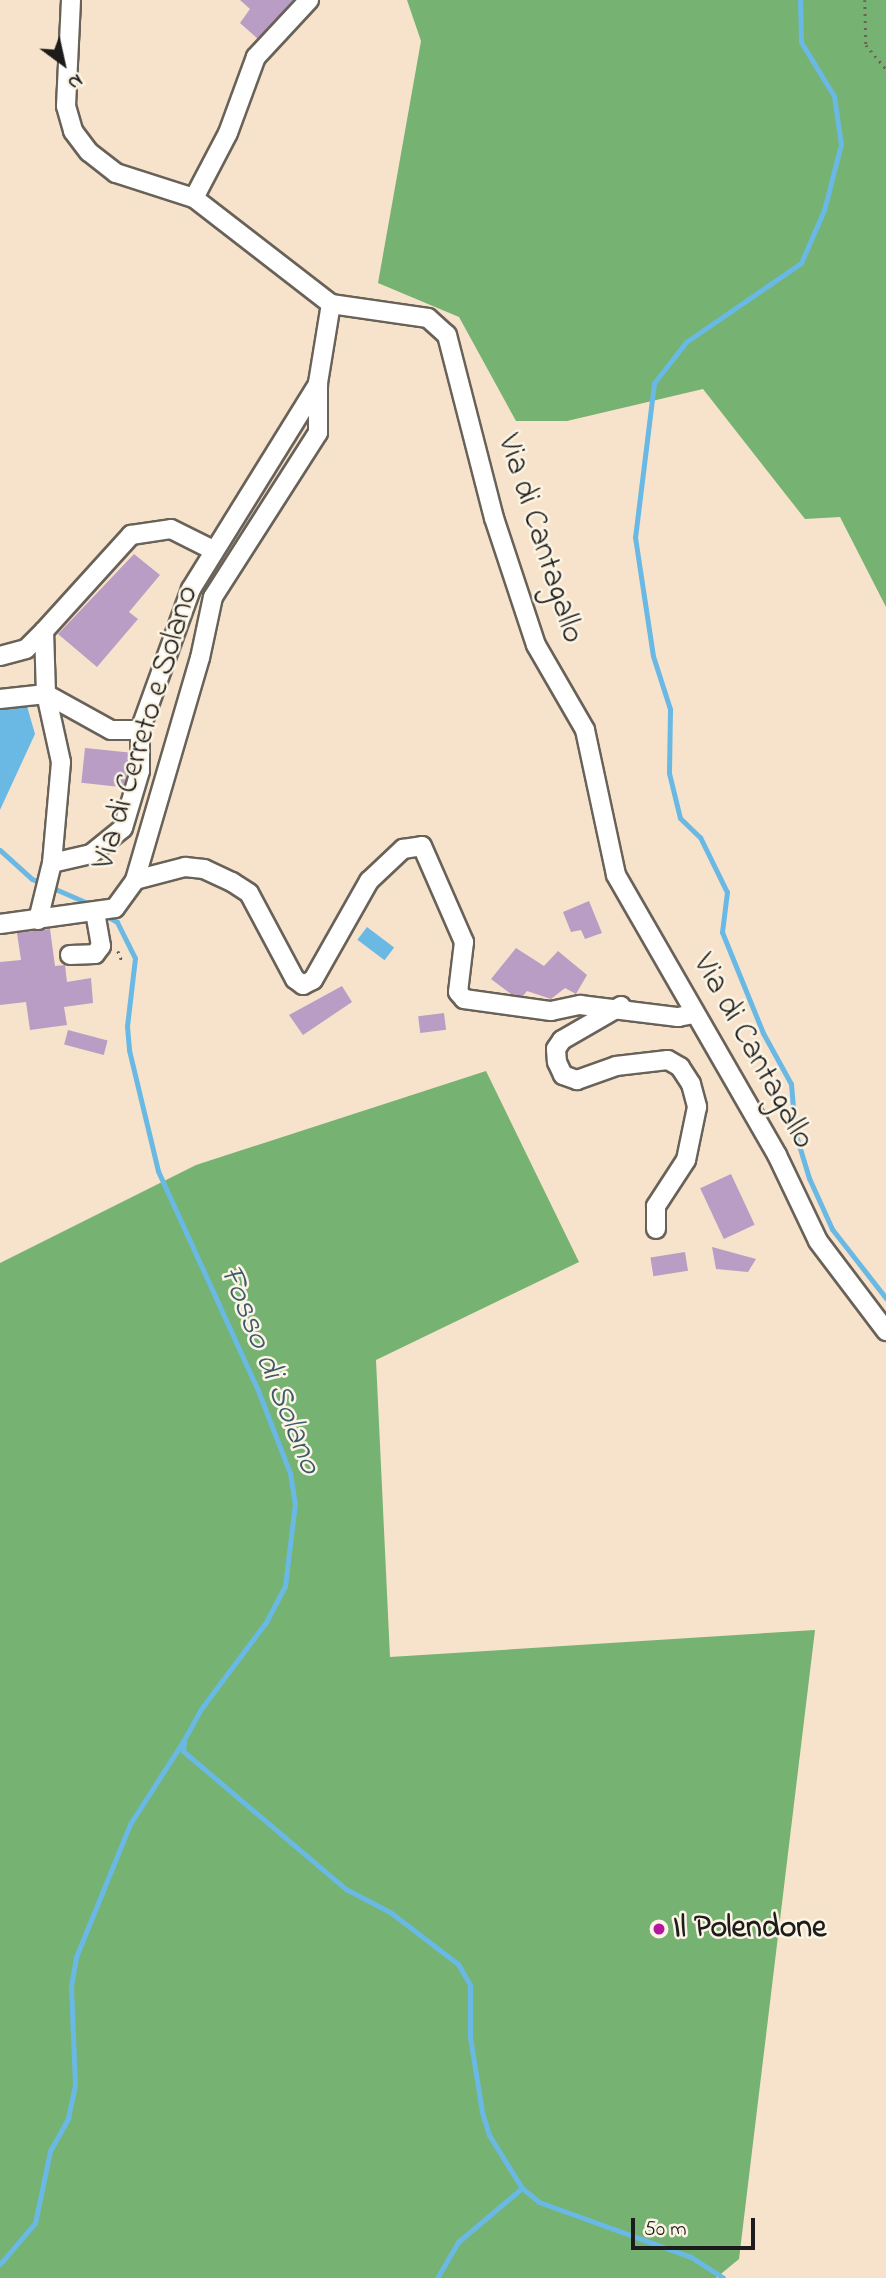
<!DOCTYPE html>
<style>
body{margin:0}
#map{position:relative;width:886px;height:2278px;overflow:hidden;background:#f7e3cb;font-family:"Indie Flower",sans-serif}
div>[style]{position:absolute}
[style*='--x']{left:calc(var(--x)*1px);top:calc(var(--y)*1px);width:calc(var(--w)*1px);rotate:calc(var(--a)*1deg)}
.forest>*{inset:0;background:#76b271}
.water>*{inset:0;background:#6ab9e4;transform-origin:0 0}
.stream>*{height:5px;margin:-2.5px;padding:0 2.5px;transform-origin:2.5px;border-radius:2.5px;background:#6ab9e4}
.building>*{inset:0;background:#b99dc4;transform-origin:0 0}
.path>*{height:2.5px;margin-top:-1.25px;transform-origin:0;background:repeating-linear-gradient(90deg,#696259 0 2px,transparent 0 7px)}
.roads{filter:drop-shadow(2px 0 #696259) drop-shadow(-2px 0 #696259) drop-shadow(0 2px #696259) drop-shadow(0 -2px #696259)}
.minor>*{height:18px;margin:-9px;padding:0 9px;transform-origin:9px;border-radius:9px;background:#fff}
.dots>*{width:19px;height:19px;translate:-50% -50%;box-sizing:border-box;border:4px solid #fcf5e5;border-radius:50%}
span{translate:-50% -50%;white-space:nowrap;text-align:center;line-height:1.15;-webkit-text-stroke:5px #fcf5e5;paint-order:stroke}
.street-label{font-size:32px;color:#1c1c1c}
.poi-label{font-size:32px;color:#1c1c1c;font-weight:700}
.left{translate:0 -50%;text-align:left}
.water-label{font-size:33px;color:#3b5b6c;font-style:italic}
.north{position:absolute;left:28px;top:28px;width:70px;height:70px;-webkit-text-stroke:5px #fcf5e5;paint-order:stroke;rotate:147deg;font-size:19px;font-weight:700;line-height:28px;text-align:center;color:#1c1c1c}
.north::after{content:'';display:block;margin:auto;width:24px;height:32px;background:#1c1c1c;clip-path:polygon(50% 0,100% 100%,50% 72%,0 100%)}
.scale{position:absolute;left:631px;top:2218px;width:124px;height:32px;box-sizing:border-box;border:4px solid #1c1c1c;border-top:0;padding-left:9px;font-size:21px;line-height:24px;white-space:nowrap;color:#1c1c1c;-webkit-text-stroke:5px #fcf5e5;paint-order:stroke}
</style>
<div id="map">
<div class="forest">
<i style="clip-path:polygon(407px 0,886px 0,886px 607px,840px 517px,805px 519px,703px 389px,567px 421px,516px 421px,459px 317px,378px 283px,421px 41px)"></i>
<i style="clip-path:polygon(486px 1071px,579px 1262px,376px 1360px,390px 1657px,815px 1630px,739px 2259px,716px 2278px,0 2278px,0 1263px,196px 1165px)"></i>
</div>
<div class="water">
<i style="clip-path:polygon(27px 706px,35px 734px,0 810px,0 709px)"></i>
<i style="left:367px;top:927px;width:34px;height:16px;rotate:37deg"></i>
</div>
<div class="stream">
<i style="--x:800;--y:0;--w:42;--a:88.6"></i>
<i style="--x:801;--y:42;--w:63;--a:58.6"></i>
<i style="--x:834;--y:96;--w:49;--a:81.7"></i>
<i style="--x:841;--y:144;--w:68;--a:104.4"></i>
<i style="--x:824;--y:210;--w:58;--a:113.5"></i>
<i style="--x:801;--y:263;--w:140;--a:145.5"></i>
<i style="--x:686;--y:342;--w:52;--a:128"></i>
<i style="--x:654;--y:383;--w:155;--a:97"></i>
<i style="--x:635;--y:537;--w:120;--a:81.4"></i>
<i style="--x:653;--y:656;--w:56;--a:72.2"></i>
<i style="--x:670;--y:709;--w:64;--a:90.9"></i>
<i style="--x:669;--y:773;--w:46;--a:76.3"></i>
<i style="--x:680;--y:818;--w:28;--a:44"></i>
<i style="--x:700;--y:837;--w:61;--a:63.9"></i>
<i style="--x:727;--y:892;--w:40;--a:97.1"></i>
<i style="--x:722;--y:932;--w:109;--a:67.9"></i>
<i style="--x:763;--y:1033;--w:58;--a:61.2"></i>
<i style="--x:791;--y:1084;--w:48;--a:85.2"></i>
<i style="--x:795;--y:1132;--w:48;--a:73.1"></i>
<i style="--x:809;--y:1178;--w:56;--a:65.7"></i>
<i style="--x:832;--y:1229;--w:88;--a:52"></i>
<i style="--x:0;--y:850;--w:43;--a:42.2"></i>
<i style="--x:32;--y:879;--w:65;--a:23.4"></i>
<i style="--x:105;--y:915;--w:14;--a:30"></i>
<i style="--x:117;--y:922;--w:40;--a:63.4"></i>
<i style="--x:135;--y:958;--w:68;--a:96.7"></i>
<i style="--x:127;--y:1026;--w:24;--a:85"></i>
<i style="--x:129;--y:1050;--w:124;--a:76.5"></i>
<i style="--x:158;--y:1171;--w:239;--a:65.5"></i>
<i style="--x:257;--y:1388;--w:91;--a:68.8"></i>
<i style="--x:290;--y:1473;--w:30;--a:81"></i>
<i style="--x:295;--y:1503;--w:84;--a:96.9"></i>
<i style="--x:285;--y:1586;--w:41;--a:117.8"></i>
<i style="--x:266;--y:1622;--w:109;--a:126.8"></i>
<i style="--x:201;--y:1709;--w:35;--a:119"></i>
<i style="--x:184;--y:1740;--w:11;--a:95"></i>
<i style="--x:183;--y:1751;--w:214;--a:40.3"></i>
<i style="--x:346;--y:1889;--w:50;--a:27.6"></i>
<i style="--x:390;--y:1912;--w:86;--a:37.4"></i>
<i style="--x:458;--y:1964;--w:24;--a:60"></i>
<i style="--x:470;--y:1985;--w:52;--a:90"></i>
<i style="--x:470;--y:2037;--w:76;--a:80.9"></i>
<i style="--x:482;--y:2112;--w:24;--a:73"></i>
<i style="--x:489;--y:2135;--w:62;--a:58.1"></i>
<i style="--x:522;--y:2188;--w:22;--a:39"></i>
<i style="--x:539;--y:2202;--w:162;--a:19.9"></i>
<i style="--x:691;--y:2257;--w:38;--a:33"></i>
<i style="--x:0;--y:2264;--w:54;--a:-49.5"></i>
<i style="--x:35;--y:2223;--w:74;--a:-78.2"></i>
<i style="--x:50;--y:2151;--w:38;--a:-61"></i>
<i style="--x:68;--y:2118;--w:33;--a:-78"></i>
<i style="--x:75;--y:2086;--w:100;--a:-92.3"></i>
<i style="--x:71;--y:1986;--w:29;--a:-80"></i>
<i style="--x:76;--y:1957;--w:144;--a:-67.9"></i>
<i style="--x:130;--y:1824;--w:100;--a:-57.3"></i>
<i style="--x:437;--y:2278;--w:42;--a:-59.7"></i>
<i style="--x:458;--y:2242;--w:84;--a:-40.2"></i>
</div>
<div class="building">
<i style="clip-path:polygon(240px 0,293px 0,258px 39px,240px 23px,250px 9px)"></i>
<i style="clip-path:polygon(134px 554px,160px 575px,129px 612px,138px 619px,97px 667px,58px 634px)"></i>
<i style="left:85px;top:748px;width:44px;height:35px;rotate:6deg"></i>
<i style="clip-path:polygon(589px 901px,602px 933px,585px 939px,581px 930px,571px 932px,563px 912px)"></i>
<i style="clip-path:polygon(50px 929px,55px 966px,65px 965px,67px 982px,91px 978px,93px 1003px,64px 1007px,67px 1025px,30px 1030px,26px 1002px,0 1005px,0 962px,21px 960px,17px 933px)"></i>
<i style="clip-path:polygon(516px 948px,544px 966px,558px 951px,587px 975px,576px 994px,565px 988px,551px 999px,527px 991px,523px 996px,511px 994px,491px 979px)"></i>
<i style="clip-path:polygon(342px 986px,352px 1002px,303px 1035px,289px 1015px)"></i>
<i style="left:444px;top:1013px;width:17px;height:26px;rotate:83deg"></i>
<i style="left:68px;top:1030px;width:41px;height:15px;rotate:15deg"></i>
<i style="left:731px;top:1174px;width:56px;height:34px;rotate:65deg"></i>
<i style="clip-path:polygon(712px 1247px,756px 1259px,748px 1272px,716px 1269px)"></i>
<i style="left:685px;top:1252px;width:19px;height:35px;rotate:81deg"></i>
</div>
<div class="path">
<i style="--x:865;--y:0;--w:45;--a:88.7"></i>
<i style="--x:866;--y:45;--w:31;--a:50"></i>
<i style="--x:118;--y:951;--w:11;--a:68"></i>
</div>
<div class="roads">
<div class="minor">
<i style="--x:71;--y:0;--w:106;--a:92.7"></i>
<i style="--x:66;--y:106;--w:26;--a:74"></i>
<i style="--x:73;--y:131;--w:26;--a:53"></i>
<i style="--x:89;--y:152;--w:34;--a:38"></i>
<i style="--x:116;--y:173;--w:82;--a:17.8"></i>
<i style="--x:194;--y:198;--w:173;--a:37.7"></i>
<i style="--x:331;--y:304;--w:98;--a:8.2"></i>
<i style="--x:428;--y:318;--w:25;--a:42"></i>
<i style="--x:447;--y:335;--w:189;--a:75.6"></i>
<i style="--x:494;--y:518;--w:134;--a:71.7"></i>
<i style="--x:536;--y:645;--w:98;--a:60"></i>
<i style="--x:585;--y:730;--w:148;--a:77.9"></i>
<i style="--x:616;--y:875;--w:323;--a:60.1"></i>
<i style="--x:777;--y:1155;--w:95;--a:64.5"></i>
<i style="--x:818;--y:1241;--w:113;--a:52.9"></i>
<i style="--x:194;--y:198;--w:73;--a:-62.4"></i>
<i style="--x:228;--y:133;--w:81;--a:-69.8"></i>
<i style="--x:256;--y:57;--w:78;--a:-47.1"></i>
<i style="--x:0;--y:656;--w:27;--a:-15"></i>
<i style="--x:26;--y:649;--w:25;--a:-45"></i>
<i style="--x:0;--y:699;--w:46;--a:-6.2"></i>
<i style="--x:46;--y:694;--w:74;--a:29"></i>
<i style="--x:111;--y:730;--w:29;--a:0"></i>
<i style="--x:52;--y:863;--w:40;--a:-13"></i>
<i style="--x:91;--y:854;--w:41;--a:-39.1"></i>
<i style="--x:123;--y:828;--w:59;--a:-73.4"></i>
<i style="--x:140;--y:771;--w:41;--a:-90"></i>
<i style="--x:140;--y:730;--w:150;--a:-70.1"></i>
<i style="--x:191;--y:589;--w:241;--a:-58.2"></i>
<i style="--x:135;--y:880;--w:52;--a:-14.6"></i>
<i style="--x:185;--y:867;--w:19;--a:6"></i>
<i style="--x:204;--y:869;--w:31;--a:25"></i>
<i style="--x:232;--y:882;--w:20;--a:33"></i>
<i style="--x:249;--y:893;--w:98;--a:61.9"></i>
<i style="--x:295;--y:979;--w:10;--a:37"></i>
<i style="--x:303;--y:985;--w:11;--a:-27"></i>
<i style="--x:313;--y:980;--w:114;--a:-60.5"></i>
<i style="--x:369;--y:881;--w:47;--a:-43.3"></i>
<i style="--x:403;--y:849;--w:19;--a:-9"></i>
<i style="--x:422;--y:846;--w:105;--a:66.4"></i>
<i style="--x:464;--y:942;--w:50;--a:96.8"></i>
<i style="--x:458;--y:992;--w:9;--a:49"></i>
<i style="--x:464;--y:999;--w:88;--a:7.9"></i>
<i style="--x:551;--y:1011;--w:30;--a:-12"></i>
<i style="--x:580;--y:1005;--w:99;--a:7"></i>
<i style="--x:678;--y:1017;--w:15;--a:-11"></i>
<i style="--x:38;--y:920;--w:59;--a:-76.2"></i>
<i style="--x:52;--y:863;--w:101;--a:-84.9"></i>
<i style="--x:61;--y:762;--w:70;--a:-102.4"></i>
<i style="--x:46;--y:694;--w:63;--a:-91.8"></i>
<i style="--x:44;--y:631;--w:130;--a:-47.8"></i>
<i style="--x:131;--y:535;--w:40;--a:-8.5"></i>
<i style="--x:171;--y:529;--w:45;--a:26.6"></i>
<i style="--x:0;--y:924;--w:116;--a:-7.9"></i>
<i style="--x:115;--y:908;--w:34;--a:-54"></i>
<i style="--x:135;--y:880;--w:231;--a:-73.7"></i>
<i style="--x:200;--y:658;--w:62;--a:-78"></i>
<i style="--x:213;--y:597;--w:195;--a:-57.4"></i>
<i style="--x:318;--y:433;--w:50;--a:-90"></i>
<i style="--x:318;--y:383;--w:80;--a:-80.7"></i>
<i style="--x:70;--y:955;--w:25;--a:-2"></i>
<i style="--x:95;--y:954;--w:10;--a:-53"></i>
<i style="--x:101;--y:946;--w:34;--a:-100"></i>
<i style="--x:621;--y:1006;--w:68;--a:150"></i>
<i style="--x:562;--y:1040;--w:11;--a:124"></i>
<i style="--x:556;--y:1049;--w:13;--a:86"></i>
<i style="--x:557;--y:1062;--w:14;--a:65"></i>
<i style="--x:563;--y:1075;--w:15;--a:20"></i>
<i style="--x:577;--y:1080;--w:41;--a:-19.7"></i>
<i style="--x:616;--y:1066;--w:52;--a:-6.6"></i>
<i style="--x:668;--y:1060;--w:14;--a:30"></i>
<i style="--x:680;--y:1067;--w:20;--a:57"></i>
<i style="--x:691;--y:1084;--w:24;--a:75"></i>
<i style="--x:697;--y:1107;--w:54;--a:101.7"></i>
<i style="--x:686;--y:1160;--w:55;--a:123.1"></i>
<i style="--x:656;--y:1206;--w:23;--a:90"></i>
</div>
</div>
<div class="dots">
<i style="left:659px;top:1929px;background:#b5179e"></i>
</div>
<div class="street-label">
<span style="left:539px;top:539px;rotate:72deg">Via di Cantagallo</span>
<span style="left:147px;top:728px;rotate:-73deg">Via di Cerreto e Solano</span>
<span style="left:752px;top:1052px;rotate:61deg">Via di Cantagallo</span>
</div>
<div class="poi-label">
<span class="left" style="left:673px;top:1929px">Il Polendone</span>
</div>
<div class="water-label">
<span style="left:269px;top:1370px;rotate:68deg">Fosso di Solano</span>
</div>
<div class="north">N</div>
<div class="scale">50 m</div>
</div>
